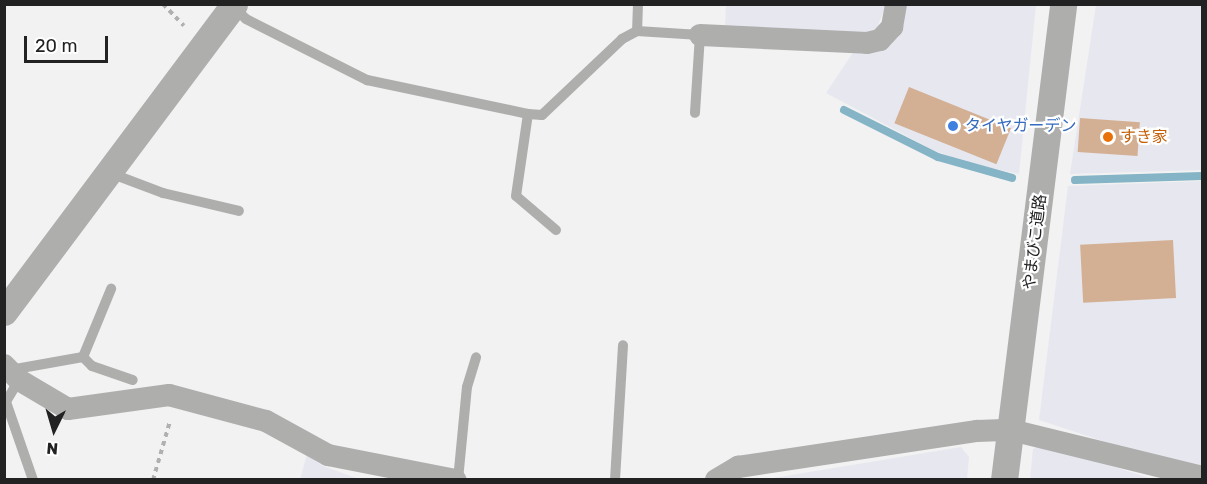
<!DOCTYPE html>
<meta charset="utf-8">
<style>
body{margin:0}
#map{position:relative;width:1207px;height:484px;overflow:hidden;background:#f2f2f3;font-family:Rubik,"Noto Sans JP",sans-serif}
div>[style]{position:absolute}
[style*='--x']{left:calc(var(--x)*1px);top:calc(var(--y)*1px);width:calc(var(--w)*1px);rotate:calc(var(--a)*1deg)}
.built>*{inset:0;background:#e7e7f0}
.stream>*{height:8px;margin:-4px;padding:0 4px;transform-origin:4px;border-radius:4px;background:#84b4c5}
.building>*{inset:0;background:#d3b093;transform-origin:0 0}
.path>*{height:4px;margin-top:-2px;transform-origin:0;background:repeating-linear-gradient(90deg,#b0b0b1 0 4.5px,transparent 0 9px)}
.service>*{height:10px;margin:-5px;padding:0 5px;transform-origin:5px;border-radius:5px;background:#aeaead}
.minor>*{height:22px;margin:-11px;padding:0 11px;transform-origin:11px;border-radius:11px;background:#aeaead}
.tertiary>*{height:27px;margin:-13.5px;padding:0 13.5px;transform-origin:13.5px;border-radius:13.5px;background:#aeaead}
.dots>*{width:16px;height:16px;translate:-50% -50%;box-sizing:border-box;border:3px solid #fff;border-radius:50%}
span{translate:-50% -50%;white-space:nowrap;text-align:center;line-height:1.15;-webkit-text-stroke:4.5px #fff;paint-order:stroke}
.shop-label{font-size:16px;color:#366cbe}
.left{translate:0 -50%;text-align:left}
.food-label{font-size:16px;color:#c56008}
.street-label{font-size:16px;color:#222223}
.frame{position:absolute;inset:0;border:6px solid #222223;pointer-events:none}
.north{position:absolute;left:24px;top:400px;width:60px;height:60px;-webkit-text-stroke:4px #fff;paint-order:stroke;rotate:185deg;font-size:16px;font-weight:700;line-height:24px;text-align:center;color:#222223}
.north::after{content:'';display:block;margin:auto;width:21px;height:27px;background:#222223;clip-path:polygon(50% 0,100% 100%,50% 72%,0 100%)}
.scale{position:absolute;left:24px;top:36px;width:84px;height:27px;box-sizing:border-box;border:3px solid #222223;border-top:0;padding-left:8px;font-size:18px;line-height:21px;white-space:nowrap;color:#222223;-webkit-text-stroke:4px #fff;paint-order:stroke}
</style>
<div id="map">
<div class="built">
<i style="clip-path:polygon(726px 5px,886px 5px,875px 33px,725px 27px)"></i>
<i style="clip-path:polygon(906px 5px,1036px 5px,1019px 174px,963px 162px,931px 149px,826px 93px,854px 51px,877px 52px,892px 44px)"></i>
<i style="clip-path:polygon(1096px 5px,1202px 5px,1202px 170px,1070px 174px)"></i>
<i style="clip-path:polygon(1202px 181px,1202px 467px,1169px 463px,1039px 420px,1068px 186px)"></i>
<i style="clip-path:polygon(1044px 444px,1152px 479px,1030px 480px,1033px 449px)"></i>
<i style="clip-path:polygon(961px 447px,969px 457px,967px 479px,767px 479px)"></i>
<i style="clip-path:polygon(307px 454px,323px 466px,359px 479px,300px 480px)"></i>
</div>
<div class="stream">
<i style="--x:844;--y:110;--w:105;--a:26.6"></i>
<i style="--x:938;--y:157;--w:77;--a:15.8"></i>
<i style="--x:1075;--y:180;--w:127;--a:-1.8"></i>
</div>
<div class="building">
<i style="left:909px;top:87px;width:110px;height:39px;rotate:22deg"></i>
<i style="left:1080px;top:118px;width:60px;height:34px;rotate:4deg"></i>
<i style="left:1173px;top:240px;width:58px;height:93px;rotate:87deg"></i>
</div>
<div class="path">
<i style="--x:163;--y:4;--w:30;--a:46"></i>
<i style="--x:153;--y:480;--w:61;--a:-73.9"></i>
</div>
<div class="service">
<i style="--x:638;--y:4;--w:27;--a:92"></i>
<i style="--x:637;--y:31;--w:63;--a:3.6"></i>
<i style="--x:700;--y:35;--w:78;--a:93.7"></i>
<i style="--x:233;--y:6;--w:18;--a:45"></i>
<i style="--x:246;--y:19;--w:136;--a:26.8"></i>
<i style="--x:367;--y:80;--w:165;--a:11.9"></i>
<i style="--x:110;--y:173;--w:57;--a:20.7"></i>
<i style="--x:163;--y:193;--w:78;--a:13.3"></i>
<i style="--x:556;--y:230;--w:52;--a:-139.6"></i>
<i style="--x:516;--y:196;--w:83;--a:-81.7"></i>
<i style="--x:528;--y:114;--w:14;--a:4"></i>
<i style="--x:542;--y:115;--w:110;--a:-43.5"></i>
<i style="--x:622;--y:39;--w:17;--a:-28"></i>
<i style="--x:83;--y:357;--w:13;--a:45"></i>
<i style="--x:92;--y:366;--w:43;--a:18.9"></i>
<i style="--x:10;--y:370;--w:74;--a:-10.1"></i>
<i style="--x:83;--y:357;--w:74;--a:-67.6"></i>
<i style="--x:19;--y:380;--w:26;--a:121"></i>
<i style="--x:6;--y:402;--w:83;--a:70.9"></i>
<i style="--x:458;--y:480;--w:93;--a:-84.5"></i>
<i style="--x:467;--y:387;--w:31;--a:-73"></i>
<i style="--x:615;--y:480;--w:135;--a:-86.6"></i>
</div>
<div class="minor">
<i style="--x:700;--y:35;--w:167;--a:2.7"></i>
<i style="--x:867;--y:43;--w:13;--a:-13"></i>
<i style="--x:880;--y:40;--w:18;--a:-47"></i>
<i style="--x:892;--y:27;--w:23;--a:-80"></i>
<i style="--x:4;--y:365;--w:21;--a:45"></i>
<i style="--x:19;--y:380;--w:57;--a:30.6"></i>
<i style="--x:68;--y:409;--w:102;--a:-7.9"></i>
<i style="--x:169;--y:395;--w:100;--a:15"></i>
<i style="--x:266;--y:421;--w:71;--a:28.7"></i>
<i style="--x:328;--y:455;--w:130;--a:11.1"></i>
<i style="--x:716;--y:480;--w:26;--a:-31"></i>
<i style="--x:738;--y:467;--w:242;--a:-8.6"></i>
<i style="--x:977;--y:431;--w:34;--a:-2"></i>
<i style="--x:1011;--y:430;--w:197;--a:13.8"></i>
</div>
<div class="tertiary">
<i style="--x:4;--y:312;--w:384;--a:-53.2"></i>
<i style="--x:1004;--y:480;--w:480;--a:-82.9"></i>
</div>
<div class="dots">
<i style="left:953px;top:126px;background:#3f7fe0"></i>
<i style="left:1108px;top:137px;background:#e8710a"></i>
</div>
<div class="shop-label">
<span class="left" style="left:965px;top:126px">タイヤガーデン</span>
</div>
<div class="food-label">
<span class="left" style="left:1120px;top:137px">すき家</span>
</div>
<div class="street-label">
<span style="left:1035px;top:242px;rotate:-83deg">やまびこ道路</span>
</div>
<div class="frame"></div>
<div class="north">N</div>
<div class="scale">20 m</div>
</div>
